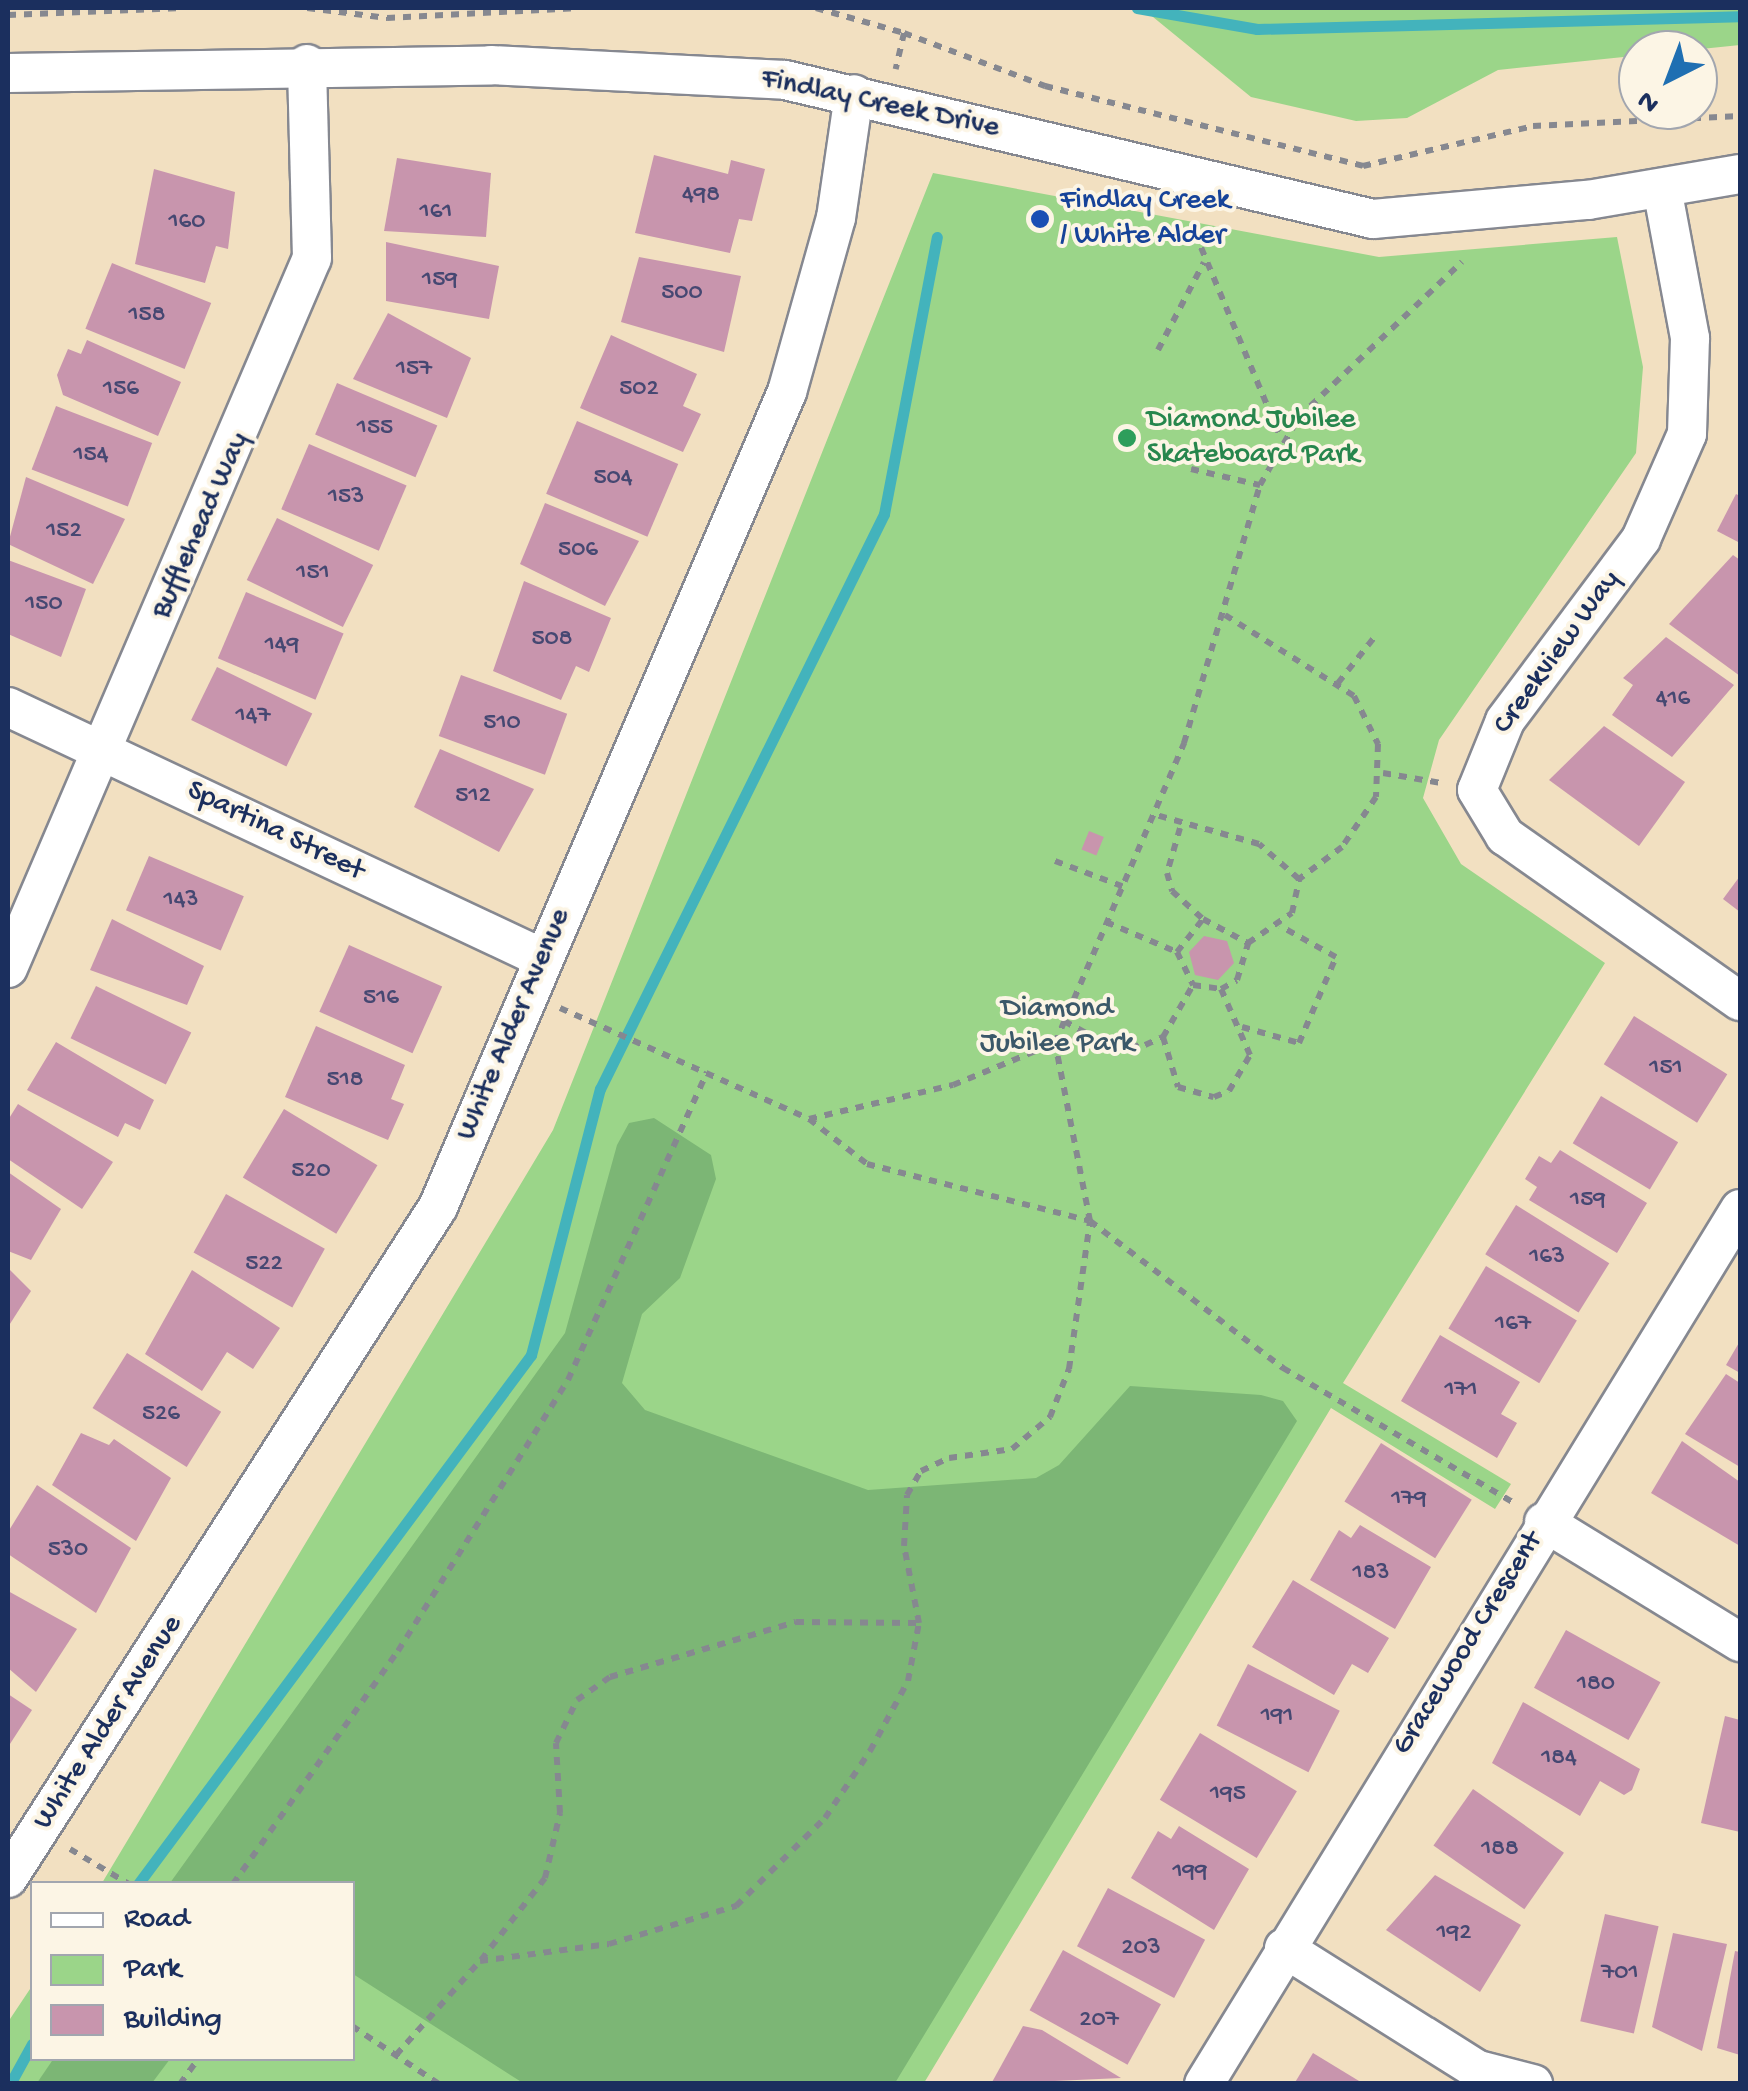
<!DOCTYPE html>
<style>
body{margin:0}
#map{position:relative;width:1748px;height:2091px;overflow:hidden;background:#f2e0c1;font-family:"Gochi Hand",sans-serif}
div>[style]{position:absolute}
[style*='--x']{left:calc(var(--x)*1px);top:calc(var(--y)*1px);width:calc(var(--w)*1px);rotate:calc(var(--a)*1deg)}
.green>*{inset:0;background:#9bd589}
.forest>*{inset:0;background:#7cb675}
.stream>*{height:11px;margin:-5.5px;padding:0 5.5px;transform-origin:5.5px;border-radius:5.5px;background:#43b3bc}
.building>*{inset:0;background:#c895ad;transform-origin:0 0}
.path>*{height:6px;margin-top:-3px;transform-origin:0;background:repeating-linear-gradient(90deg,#868890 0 8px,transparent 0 16px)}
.roads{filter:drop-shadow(2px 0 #868890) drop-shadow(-2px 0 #868890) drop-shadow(0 2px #868890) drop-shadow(0 -2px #868890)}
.minor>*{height:38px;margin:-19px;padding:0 19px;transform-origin:19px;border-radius:19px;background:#fff}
.dots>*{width:28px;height:28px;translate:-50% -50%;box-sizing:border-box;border:5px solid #fcf5e5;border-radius:50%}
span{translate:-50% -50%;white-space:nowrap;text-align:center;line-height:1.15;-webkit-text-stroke:8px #fcf5e5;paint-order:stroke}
.number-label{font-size:25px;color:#464872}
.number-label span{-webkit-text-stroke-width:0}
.street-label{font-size:30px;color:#1b2f5e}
.transit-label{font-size:30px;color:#164399}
.left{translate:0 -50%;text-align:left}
.leisure-label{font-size:30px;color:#27864d}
.park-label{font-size:30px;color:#3b5869}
.frame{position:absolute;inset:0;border:10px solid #1b2f5e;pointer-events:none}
.legend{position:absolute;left:30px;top:1881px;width:325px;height:180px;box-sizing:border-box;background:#fcf5e5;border:2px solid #a2a6af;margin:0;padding:12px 18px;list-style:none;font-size:30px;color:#1b2f5e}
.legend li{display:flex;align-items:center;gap:20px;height:50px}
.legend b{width:50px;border:2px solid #a2a6af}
.north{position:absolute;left:1618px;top:30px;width:100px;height:100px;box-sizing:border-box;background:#fcf5e5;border:2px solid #a2a6af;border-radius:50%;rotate:222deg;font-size:28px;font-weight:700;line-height:40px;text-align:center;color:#1b2f5e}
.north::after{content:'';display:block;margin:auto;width:35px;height:45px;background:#1f6fb2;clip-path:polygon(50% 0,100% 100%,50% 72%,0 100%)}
</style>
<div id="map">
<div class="green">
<i style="clip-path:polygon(1142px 8px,1740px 8px,1740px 45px,1498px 70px,1407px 118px,1356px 121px,1251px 97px)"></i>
<i style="clip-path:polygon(933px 173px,1379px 257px,1617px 237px,1643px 367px,1636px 453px,1439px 740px,1423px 798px,1461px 864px,1605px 963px,1343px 1383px,1511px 1484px,1495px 1509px,1331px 1408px,924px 2083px,8px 2084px,8px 2022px,32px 1986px,32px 2058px,352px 2058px,352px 1884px,102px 1883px,553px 1130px)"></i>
</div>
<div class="forest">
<i style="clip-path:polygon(654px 1118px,711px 1155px,716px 1179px,680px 1278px,642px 1314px,622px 1383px,645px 1410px,868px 1490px,1036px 1478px,1059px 1465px,1130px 1386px,1261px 1395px,1283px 1401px,1297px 1421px,895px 2083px,523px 2083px,353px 1974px,352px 1884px,170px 1883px,565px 1333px,617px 1145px,629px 1123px)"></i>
<i style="clip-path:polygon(54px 2058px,170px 2058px,170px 2059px,152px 2083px,37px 2083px)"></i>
</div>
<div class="stream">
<i style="--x:1137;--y:8;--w:122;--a:9.9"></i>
<i style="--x:1257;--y:29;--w:483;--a:-1.5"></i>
<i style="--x:138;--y:1884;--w:659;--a:-53.39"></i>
<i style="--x:531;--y:1355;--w:275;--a:-75.5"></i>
<i style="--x:600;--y:1089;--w:641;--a:-63.71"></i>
<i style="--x:884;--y:514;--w:282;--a:-79.2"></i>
<i style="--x:10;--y:2084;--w:46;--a:-61.2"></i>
</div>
<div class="building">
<i style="clip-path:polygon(654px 155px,728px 174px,731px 160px,765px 169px,752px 221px,739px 219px,730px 253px,635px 233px)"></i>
<i style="clip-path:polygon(397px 158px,491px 173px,486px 237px,384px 231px)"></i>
<i style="clip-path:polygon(154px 169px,235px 192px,228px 249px,216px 246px,205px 283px,135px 264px)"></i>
<i style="clip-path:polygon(386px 242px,499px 266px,489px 319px,386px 301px)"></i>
<i style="clip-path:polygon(639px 257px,741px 276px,724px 352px,621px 322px)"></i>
<i style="left:112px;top:263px;width:107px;height:71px;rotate:22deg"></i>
<i style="clip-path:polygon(388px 313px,471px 358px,447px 418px,353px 379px)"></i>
<i style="clip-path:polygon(611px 335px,697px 374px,683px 406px,701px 414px,683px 452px,580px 408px)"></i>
<i style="clip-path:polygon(87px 340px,181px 382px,158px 436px,63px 395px,57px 375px,68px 349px,81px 354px)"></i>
<i style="left:337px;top:383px;width:109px;height:56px;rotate:23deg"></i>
<i style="left:56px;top:406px;width:103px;height:68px;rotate:21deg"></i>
<i style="left:577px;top:421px;width:110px;height:79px;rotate:23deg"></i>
<i style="left:309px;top:444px;width:106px;height:71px;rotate:23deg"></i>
<i style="clip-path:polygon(26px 477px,125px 519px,93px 584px,8px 544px)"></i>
<i style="clip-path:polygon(1736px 494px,1740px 496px,1740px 543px,1717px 531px)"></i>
<i style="clip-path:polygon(545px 503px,639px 541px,605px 606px,520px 564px)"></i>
<i style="left:277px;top:518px;width:107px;height:69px;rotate:26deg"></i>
<i style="clip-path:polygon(1733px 555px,1740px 560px,1740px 676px,1669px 624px)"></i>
<i style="clip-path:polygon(8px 560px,86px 589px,61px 657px,8px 634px)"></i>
<i style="clip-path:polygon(524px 581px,611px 618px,589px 672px,576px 666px,561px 700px,493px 671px)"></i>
<i style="left:246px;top:592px;width:106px;height:72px;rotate:23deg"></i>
<i style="clip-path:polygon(1666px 637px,1734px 685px,1672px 757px,1612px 715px,1633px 685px,1623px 678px)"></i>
<i style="left:217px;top:667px;width:106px;height:59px;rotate:26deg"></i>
<i style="left:461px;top:675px;width:113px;height:65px;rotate:20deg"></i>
<i style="clip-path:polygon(1604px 726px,1685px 782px,1639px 846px,1549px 780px)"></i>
<i style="clip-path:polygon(440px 749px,534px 789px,499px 852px,414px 807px)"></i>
<i style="left:1089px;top:831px;width:16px;height:20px;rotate:22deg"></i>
<i style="left:149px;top:856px;width:103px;height:59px;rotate:23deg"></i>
<i style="clip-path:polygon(1740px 876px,1740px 912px,1723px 899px)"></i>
<i style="clip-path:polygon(112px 919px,204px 966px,187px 1005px,90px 970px)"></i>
<i style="clip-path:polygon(1204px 936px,1227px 941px,1234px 963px,1218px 980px,1195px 975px,1189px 952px)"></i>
<i style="left:349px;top:945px;width:102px;height:73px;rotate:24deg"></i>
<i style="left:96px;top:986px;width:106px;height:58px;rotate:26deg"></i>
<i style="left:1634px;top:1016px;width:110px;height:57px;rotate:32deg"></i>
<i style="clip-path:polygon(316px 1026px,405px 1065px,391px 1099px,404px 1104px,388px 1140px,285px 1097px)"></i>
<i style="clip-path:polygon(56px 1042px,154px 1100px,140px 1130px,125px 1123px,118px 1137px,27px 1090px)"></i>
<i style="left:1601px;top:1096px;width:90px;height:55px;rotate:31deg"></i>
<i style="clip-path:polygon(18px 1104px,113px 1162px,82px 1209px,8px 1159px,8px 1120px)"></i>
<i style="left:284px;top:1109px;width:109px;height:80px;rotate:31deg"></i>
<i style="clip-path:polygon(1560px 1150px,1647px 1203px,1617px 1253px,1529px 1200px,1537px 1187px,1525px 1179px,1539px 1156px,1551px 1163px)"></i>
<i style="clip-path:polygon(8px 1172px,61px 1209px,31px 1260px,8px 1251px)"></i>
<i style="left:226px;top:1194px;width:113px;height:67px;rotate:29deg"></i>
<i style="left:1516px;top:1205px;width:110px;height:58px;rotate:32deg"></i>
<i style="left:1486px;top:1266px;width:106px;height:73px;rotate:31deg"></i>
<i style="clip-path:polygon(8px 1268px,31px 1291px,8px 1327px)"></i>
<i style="clip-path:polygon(192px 1270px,280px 1328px,253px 1369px,227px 1352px,202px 1391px,145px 1354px)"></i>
<i style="clip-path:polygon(1440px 1335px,1520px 1382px,1501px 1414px,1517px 1423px,1497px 1458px,1401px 1401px)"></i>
<i style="clip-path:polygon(1740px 1341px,1740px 1373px,1726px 1365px)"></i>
<i style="left:127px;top:1353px;width:111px;height:65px;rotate:32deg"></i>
<i style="clip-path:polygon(1726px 1374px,1740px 1383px,1740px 1467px,1685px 1434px)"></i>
<i style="clip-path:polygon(81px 1433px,109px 1445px,114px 1439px,171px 1478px,136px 1541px,52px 1485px)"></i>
<i style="clip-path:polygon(1682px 1441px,1740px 1482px,1740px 1546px,1651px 1493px)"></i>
<i style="left:1381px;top:1443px;width:107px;height:69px;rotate:32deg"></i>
<i style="clip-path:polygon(37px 1485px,131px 1548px,96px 1613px,8px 1554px,8px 1532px)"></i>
<i style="clip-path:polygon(1360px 1525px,1431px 1567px,1395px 1629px,1310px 1580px,1339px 1530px,1351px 1538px)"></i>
<i style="clip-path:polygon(1293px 1580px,1389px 1638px,1368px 1673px,1352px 1664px,1334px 1695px,1252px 1647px)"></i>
<i style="clip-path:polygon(8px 1591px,77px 1629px,36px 1692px,8px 1668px)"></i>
<i style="left:1566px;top:1630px;width:108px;height:66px;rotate:29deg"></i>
<i style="left:1248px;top:1664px;width:103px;height:69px;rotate:27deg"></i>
<i style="clip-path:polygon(8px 1694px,32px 1710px,8px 1747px)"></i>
<i style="clip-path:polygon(1523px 1702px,1640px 1769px,1632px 1790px,1624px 1795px,1600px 1781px,1580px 1816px,1492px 1763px)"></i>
<i style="clip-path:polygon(1725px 1716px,1740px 1720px,1740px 1832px,1701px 1823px)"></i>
<i style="left:1200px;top:1733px;width:113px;height:78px;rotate:31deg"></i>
<i style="left:1473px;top:1789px;width:111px;height:69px;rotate:35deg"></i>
<i style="clip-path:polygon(1179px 1826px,1249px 1869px,1214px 1930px,1131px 1878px,1158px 1831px,1171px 1839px)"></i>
<i style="clip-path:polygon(1435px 1875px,1521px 1925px,1480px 1992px,1386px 1930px)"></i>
<i style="left:1108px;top:1888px;width:110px;height:66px;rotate:28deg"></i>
<i style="left:1605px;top:1914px;width:55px;height:110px;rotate:13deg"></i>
<i style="clip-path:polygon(1673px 1933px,1727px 1944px,1702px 2051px,1652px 2027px)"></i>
<i style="left:1063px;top:1950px;width:112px;height:69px;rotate:29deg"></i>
<i style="clip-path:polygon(1735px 1951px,1740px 1952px,1740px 2055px,1717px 2048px)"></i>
<i style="clip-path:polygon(1023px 2026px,1042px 2030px,1121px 2078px,991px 2084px)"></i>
<i style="clip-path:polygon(1313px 2053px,1364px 2084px,1294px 2084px)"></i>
</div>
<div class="path">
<i style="--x:307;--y:8;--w:81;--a:7.1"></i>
<i style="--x:387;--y:18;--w:188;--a:-3"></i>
<i style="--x:816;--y:8;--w:91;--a:15.9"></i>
<i style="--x:904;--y:33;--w:37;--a:103"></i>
<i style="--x:8;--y:15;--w:175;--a:-2.3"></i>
<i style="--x:904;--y:33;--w:151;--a:20.6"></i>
<i style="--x:1045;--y:86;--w:328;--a:14.1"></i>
<i style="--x:1363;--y:166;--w:175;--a:-13.2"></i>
<i style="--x:1533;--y:126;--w:207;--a:-2.8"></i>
<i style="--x:1195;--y:233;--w:223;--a:67.3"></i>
<i style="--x:1158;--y:350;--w:99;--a:-62.4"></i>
<i style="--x:1191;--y:469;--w:71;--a:13.1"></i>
<i style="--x:1225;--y:615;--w:152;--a:32.1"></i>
<i style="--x:1354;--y:696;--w:54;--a:63.4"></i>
<i style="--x:1378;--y:744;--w:53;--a:92.2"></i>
<i style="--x:1376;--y:797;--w:60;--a:124.2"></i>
<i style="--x:1342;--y:847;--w:54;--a:143.3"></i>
<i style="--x:1338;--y:683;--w:63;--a:-51.5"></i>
<i style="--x:1383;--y:773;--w:59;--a:9.8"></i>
<i style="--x:1180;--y:828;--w:47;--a:106.1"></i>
<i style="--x:1167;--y:873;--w:19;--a:74"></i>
<i style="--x:1172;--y:891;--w:42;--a:42.1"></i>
<i style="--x:1055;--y:861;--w:72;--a:20.5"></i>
<i style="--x:1106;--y:922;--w:77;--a:22.9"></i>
<i style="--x:1177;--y:952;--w:37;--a:64"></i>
<i style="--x:1193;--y:985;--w:28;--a:8"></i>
<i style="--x:1221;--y:989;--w:18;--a:-29"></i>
<i style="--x:1237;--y:980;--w:39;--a:-73"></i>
<i style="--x:1248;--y:943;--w:53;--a:-34.3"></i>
<i style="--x:1292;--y:913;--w:35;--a:-78"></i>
<i style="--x:1299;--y:879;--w:53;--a:-138.8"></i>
<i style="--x:1259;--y:844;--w:110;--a:-164.2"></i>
<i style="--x:1177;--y:952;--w:42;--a:-51.8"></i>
<i style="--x:1203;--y:919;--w:51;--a:28.1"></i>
<i style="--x:560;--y:1008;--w:273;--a:24"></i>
<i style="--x:809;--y:1119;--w:73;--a:37.8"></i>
<i style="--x:867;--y:1164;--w:230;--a:14.3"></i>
<i style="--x:1090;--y:1221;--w:243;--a:37.3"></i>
<i style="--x:1283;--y:1368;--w:268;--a:30.3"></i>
<i style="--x:1064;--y:1021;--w:58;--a:28.8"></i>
<i style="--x:1115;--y:1049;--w:30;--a:-8"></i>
<i style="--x:1145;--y:1045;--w:20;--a:-24"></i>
<i style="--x:1163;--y:1037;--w:60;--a:-60"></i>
<i style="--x:1242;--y:1027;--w:59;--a:15.7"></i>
<i style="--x:1299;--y:1043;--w:94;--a:-66.7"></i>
<i style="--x:1336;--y:957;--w:64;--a:-151"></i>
<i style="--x:1163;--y:1037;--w:52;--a:73.3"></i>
<i style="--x:1178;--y:1087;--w:37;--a:16"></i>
<i style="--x:1214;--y:1097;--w:16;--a:-22"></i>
<i style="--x:1229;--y:1091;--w:42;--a:-59.7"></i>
<i style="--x:1250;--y:1055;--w:72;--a:-113.7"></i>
<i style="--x:809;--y:1119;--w:148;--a:-13.3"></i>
<i style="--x:953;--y:1085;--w:110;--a:-22.4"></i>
<i style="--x:70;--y:1849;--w:69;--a:30.7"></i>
<i style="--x:233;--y:1884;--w:286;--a:-54.7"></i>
<i style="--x:398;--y:1651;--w:320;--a:-57.9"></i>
<i style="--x:568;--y:1380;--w:338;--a:-65.7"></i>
<i style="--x:481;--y:1960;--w:104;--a:-52"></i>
<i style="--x:545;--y:1878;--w:67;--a:-77"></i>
<i style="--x:560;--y:1813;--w:70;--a:-93.3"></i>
<i style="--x:556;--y:1743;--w:48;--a:-64"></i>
<i style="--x:577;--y:1700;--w:40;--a:-34.9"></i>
<i style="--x:610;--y:1677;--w:194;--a:-16.5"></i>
<i style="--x:796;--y:1622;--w:123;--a:0.5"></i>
<i style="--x:352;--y:2026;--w:105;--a:33.7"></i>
<i style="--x:396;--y:2055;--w:126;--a:-48.2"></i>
<i style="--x:480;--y:1961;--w:130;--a:-7.5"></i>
<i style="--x:609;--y:1944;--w:133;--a:-16.7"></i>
<i style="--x:736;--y:1906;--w:125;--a:-44.7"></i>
<i style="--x:825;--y:1818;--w:81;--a:-56.1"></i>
<i style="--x:870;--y:1751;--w:80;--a:-61.5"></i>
<i style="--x:908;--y:1681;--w:59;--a:-79.3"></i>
<i style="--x:919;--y:1623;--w:78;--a:-101"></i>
<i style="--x:904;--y:1546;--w:51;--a:-86.6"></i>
<i style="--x:907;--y:1495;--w:28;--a:-60"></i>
<i style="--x:921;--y:1471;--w:31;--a:-25"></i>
<i style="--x:949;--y:1458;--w:64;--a:-8.1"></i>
<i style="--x:1012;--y:1449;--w:50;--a:-40.1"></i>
<i style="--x:1050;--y:1417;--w:52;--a:-68.4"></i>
<i style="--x:1069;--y:1369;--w:149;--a:-81.9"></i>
<i style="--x:1090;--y:1221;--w:181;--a:-101.1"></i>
<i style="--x:1055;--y:1043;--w:327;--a:-66.7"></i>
<i style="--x:1184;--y:743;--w:269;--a:-73.6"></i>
<i style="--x:1260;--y:485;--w:78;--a:-60.2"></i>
<i style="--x:1299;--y:417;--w:225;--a:-43.6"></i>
<i style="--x:180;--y:2084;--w:32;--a:-54"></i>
</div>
<div class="roads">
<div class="minor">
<i style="--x:8;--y:73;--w:483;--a:-0.9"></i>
<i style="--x:491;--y:65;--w:294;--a:2.9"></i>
<i style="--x:785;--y:80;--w:604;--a:13.3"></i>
<i style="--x:1373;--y:219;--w:216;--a:-5.1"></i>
<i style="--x:1588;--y:200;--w:154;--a:-9.7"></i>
<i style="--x:1662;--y:188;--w:153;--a:79.4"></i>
<i style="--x:1690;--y:338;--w:96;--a:91.8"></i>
<i style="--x:1687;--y:434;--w:115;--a:113.7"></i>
<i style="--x:1641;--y:539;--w:227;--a:126.8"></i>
<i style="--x:1505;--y:721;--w:74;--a:112.1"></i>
<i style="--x:1477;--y:790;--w:54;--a:58.7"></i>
<i style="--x:1505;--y:836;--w:287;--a:35.1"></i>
<i style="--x:8;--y:707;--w:590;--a:25.18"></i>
<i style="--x:8;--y:968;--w:772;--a:-66.82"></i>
<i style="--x:312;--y:258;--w:194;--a:-91.5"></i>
<i style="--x:1544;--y:1522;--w:230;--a:31.5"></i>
<i style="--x:8;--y:1878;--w:797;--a:-57.35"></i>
<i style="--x:438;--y:1207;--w:887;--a:-66.82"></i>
<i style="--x:787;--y:392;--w:181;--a:-74.3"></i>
<i style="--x:836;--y:218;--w:125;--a:-81.7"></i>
<i style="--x:1284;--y:1948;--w:229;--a:32.2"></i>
<i style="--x:1478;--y:2070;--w:57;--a:14.3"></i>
<i style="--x:1204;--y:2084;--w:1026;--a:-58.51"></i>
</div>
</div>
<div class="dots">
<i style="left:1040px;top:219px;background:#1a4fb4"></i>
<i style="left:1127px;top:438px;background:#2e9e5b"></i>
</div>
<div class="number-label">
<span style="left:701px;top:196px">498</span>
<span style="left:436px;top:213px">161</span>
<span style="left:187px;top:223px">160</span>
<span style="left:440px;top:281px">159</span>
<span style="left:682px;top:294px">500</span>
<span style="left:147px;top:316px">158</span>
<span style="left:414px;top:370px">157</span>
<span style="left:121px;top:390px">156</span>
<span style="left:639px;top:390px">502</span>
<span style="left:375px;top:429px">155</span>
<span style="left:91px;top:456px">154</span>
<span style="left:613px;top:479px">504</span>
<span style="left:346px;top:498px">153</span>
<span style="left:64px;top:532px">152</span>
<span style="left:578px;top:551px">506</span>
<span style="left:313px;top:574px">151</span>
<span style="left:44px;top:605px">150</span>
<span style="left:552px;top:640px">508</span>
<span style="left:282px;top:646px">149</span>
<span style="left:1673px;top:700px">416</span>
<span style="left:253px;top:717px">147</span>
<span style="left:502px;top:724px">510</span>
<span style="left:473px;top:797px">512</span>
<span style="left:181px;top:901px">143</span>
<span style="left:381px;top:999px">516</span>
<span style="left:1666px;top:1069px">151</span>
<span style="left:345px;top:1081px">518</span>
<span style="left:311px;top:1172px">520</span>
<span style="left:1588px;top:1201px">159</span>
<span style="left:1547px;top:1258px">163</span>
<span style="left:264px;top:1265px">522</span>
<span style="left:1513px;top:1325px">167</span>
<span style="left:1461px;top:1391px">171</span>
<span style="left:161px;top:1415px">526</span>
<span style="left:1409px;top:1500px">179</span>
<span style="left:68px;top:1551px">530</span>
<span style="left:1371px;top:1574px">183</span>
<span style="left:1596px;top:1685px">180</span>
<span style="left:1277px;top:1717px">191</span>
<span style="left:1559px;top:1759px">184</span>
<span style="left:1228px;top:1795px">195</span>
<span style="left:1500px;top:1850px">188</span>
<span style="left:1190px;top:1873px">199</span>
<span style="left:1454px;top:1934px">192</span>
<span style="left:1141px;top:1949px">203</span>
<span style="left:1620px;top:1974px">701</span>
<span style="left:1099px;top:2021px">207</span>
</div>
<div class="street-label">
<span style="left:880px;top:105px;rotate:12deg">Findlay Creek Drive</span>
<span style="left:202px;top:526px;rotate:-66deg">Bufflehead Way</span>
<span style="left:1558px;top:653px;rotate:-54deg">Creekview Way</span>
<span style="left:275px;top:832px;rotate:26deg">Spartina Street</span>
<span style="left:515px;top:1025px;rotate:-67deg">White Alder Avenue</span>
<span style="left:1469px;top:1644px;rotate:-58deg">Gracewood Crescent</span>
<span style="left:109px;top:1723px;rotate:-57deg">White Alder Avenue</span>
</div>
<div class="transit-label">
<span class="left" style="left:1060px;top:219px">Findlay Creek<br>/ White Alder</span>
</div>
<div class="leisure-label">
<span class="left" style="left:1147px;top:438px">Diamond Jubilee<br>Skateboard Park</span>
</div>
<div class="park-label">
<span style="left:1057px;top:1027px">Diamond<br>Jubilee Park</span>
</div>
<div class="frame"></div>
<ul class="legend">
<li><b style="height:12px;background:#fff"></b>Road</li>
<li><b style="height:28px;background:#9bd589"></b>Park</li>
<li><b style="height:28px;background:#c895ad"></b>Building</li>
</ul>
<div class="north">N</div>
</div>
